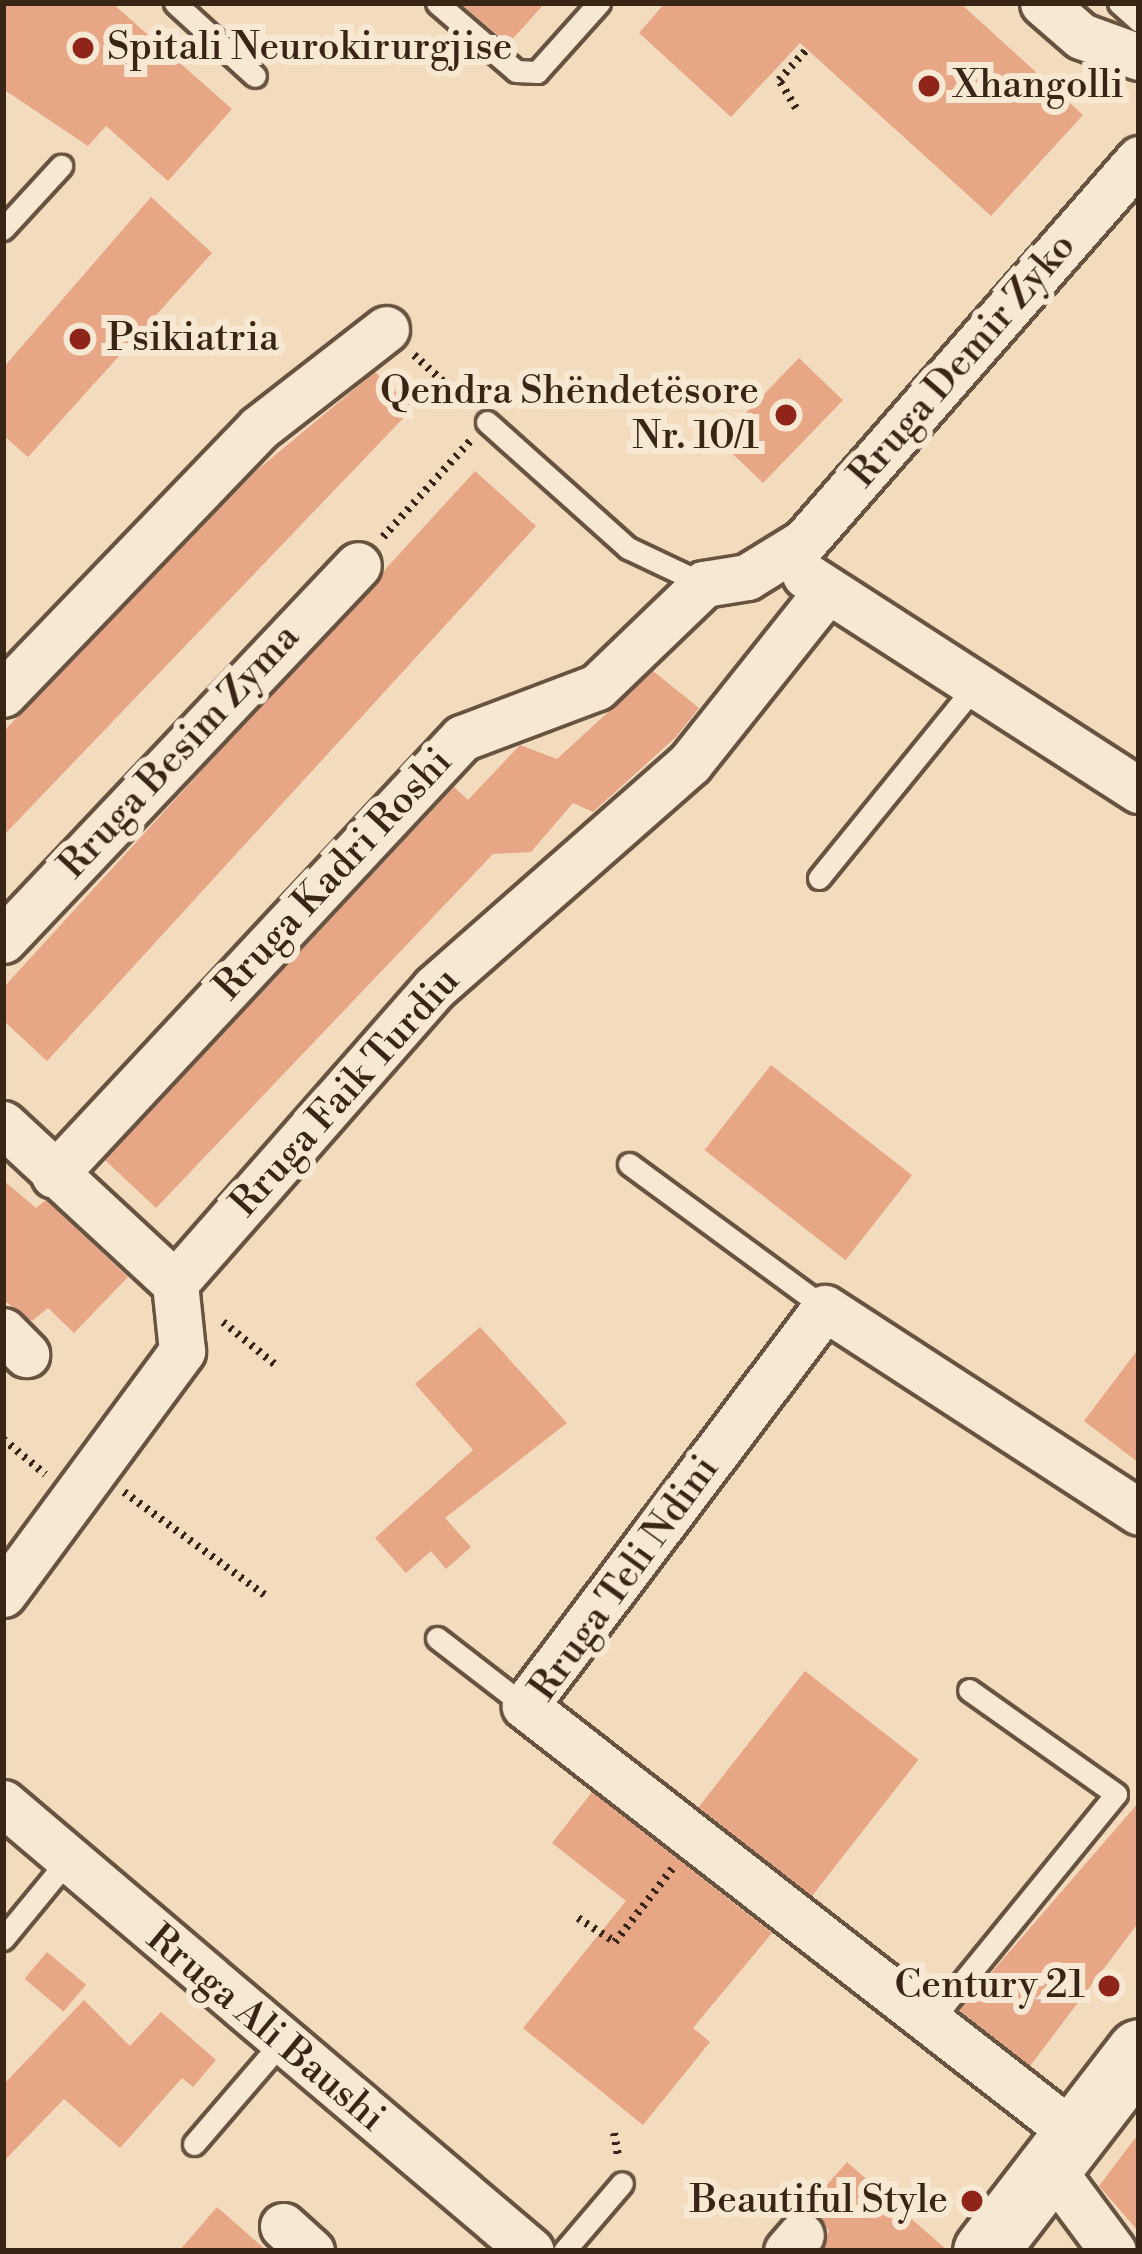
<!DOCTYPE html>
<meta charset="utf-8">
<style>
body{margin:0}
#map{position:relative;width:1142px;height:2254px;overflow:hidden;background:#f2dcbd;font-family:"Libre Bodoni",serif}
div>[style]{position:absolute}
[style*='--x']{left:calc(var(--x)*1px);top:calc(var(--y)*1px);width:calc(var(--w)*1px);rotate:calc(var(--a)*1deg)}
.building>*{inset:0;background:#e7a786;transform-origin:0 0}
.path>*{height:8px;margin-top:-4px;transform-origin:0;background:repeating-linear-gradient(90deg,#392516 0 3px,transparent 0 9px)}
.roads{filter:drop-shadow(3px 0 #675340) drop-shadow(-3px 0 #675340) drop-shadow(0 3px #675340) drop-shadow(0 -3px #675340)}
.lane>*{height:21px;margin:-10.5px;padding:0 10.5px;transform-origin:10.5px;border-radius:10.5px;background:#f7e8d4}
.street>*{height:45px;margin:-22.5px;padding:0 22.5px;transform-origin:22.5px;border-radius:22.5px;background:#f7e8d4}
.secondary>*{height:63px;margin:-31.5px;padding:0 31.5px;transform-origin:31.5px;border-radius:31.5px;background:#f7e8d4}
.dots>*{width:33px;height:33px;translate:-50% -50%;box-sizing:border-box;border:6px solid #f7e8d4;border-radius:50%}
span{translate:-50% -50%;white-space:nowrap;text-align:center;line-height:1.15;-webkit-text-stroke:12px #f7e8d4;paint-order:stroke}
.poi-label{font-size:39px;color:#392516}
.left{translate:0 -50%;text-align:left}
.right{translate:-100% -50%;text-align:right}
.street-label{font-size:39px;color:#392516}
.frame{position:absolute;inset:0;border:6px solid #392516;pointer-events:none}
</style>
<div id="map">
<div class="building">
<i style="clip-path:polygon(3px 3px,112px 3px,232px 109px,168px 181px,106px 126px,88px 146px,3px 89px)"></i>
<i style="clip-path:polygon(460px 3px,545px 3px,508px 44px)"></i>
<i style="clip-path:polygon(665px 3px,960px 3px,1083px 115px,991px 216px,800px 43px,731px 117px,639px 33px)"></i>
<i style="clip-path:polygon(151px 197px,212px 253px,28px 457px,3px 435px,3px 368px)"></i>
<i style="left:799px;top:358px;width:61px;height:115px;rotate:44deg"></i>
<i style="clip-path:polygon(375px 372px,413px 408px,3px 836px,3px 732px,256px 471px)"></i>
<i style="clip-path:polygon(475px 471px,536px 526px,47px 1061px,3px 1020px,3px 988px)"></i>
<i style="clip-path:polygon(653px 671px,699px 708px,676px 737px,593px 812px,573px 803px,531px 852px,493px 854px,156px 1208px,105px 1160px,454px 787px,468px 800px,520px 745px,557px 759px)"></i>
<i style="left:771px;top:1065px;width:179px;height:108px;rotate:38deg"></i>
<i style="clip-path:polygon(3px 1180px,36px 1208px,46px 1200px,128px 1277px,74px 1333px,48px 1308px,32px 1321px,3px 1300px)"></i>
<i style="clip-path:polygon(480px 1327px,567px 1423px,445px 1518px,471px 1547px,446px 1569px,431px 1551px,406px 1573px,375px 1538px,473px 1450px,415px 1384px)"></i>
<i style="clip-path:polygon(1139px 1348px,1139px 1463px,1084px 1421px)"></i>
<i style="left:805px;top:1671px;width:144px;height:173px;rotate:38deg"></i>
<i style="clip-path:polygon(592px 1792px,772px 1933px,693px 2028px,710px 2042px,643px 2125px,523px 2028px,626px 1901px,552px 1843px)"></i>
<i style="clip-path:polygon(1139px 1802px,1139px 1922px,1030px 2066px,959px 2010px)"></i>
<i style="left:47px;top:1952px;width:51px;height:35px;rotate:40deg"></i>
<i style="clip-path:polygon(84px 2000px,130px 2046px,161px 2012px,216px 2060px,193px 2087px,182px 2078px,120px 2148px,64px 2099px,3px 2162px,3px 2085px)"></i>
<i style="clip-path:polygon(1139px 2133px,1139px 2232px,1099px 2186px)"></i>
<i style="clip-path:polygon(847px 2162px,948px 2251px,822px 2251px,829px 2230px,806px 2209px)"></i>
<i style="clip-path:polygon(217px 2207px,267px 2251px,179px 2251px)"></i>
</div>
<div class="path">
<i style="--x:796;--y:108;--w:33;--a:-121"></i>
<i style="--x:779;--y:80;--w:42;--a:-47.9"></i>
<i style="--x:414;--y:355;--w:74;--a:42.3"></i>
<i style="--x:695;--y:452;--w:38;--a:-47"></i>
<i style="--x:721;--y:424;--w:11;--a:41"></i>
<i style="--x:383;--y:537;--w:130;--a:-47.8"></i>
<i style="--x:223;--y:1322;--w:71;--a:39.3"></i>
<i style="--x:3;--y:1439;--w:55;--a:39.8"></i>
<i style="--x:124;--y:1492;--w:176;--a:36.2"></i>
<i style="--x:578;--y:1918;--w:44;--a:33"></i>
<i style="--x:615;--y:1942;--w:93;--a:-52"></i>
<i style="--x:614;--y:2133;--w:23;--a:80"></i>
</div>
<div class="roads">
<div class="lane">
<i style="--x:175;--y:3;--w:108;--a:42.4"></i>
<i style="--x:437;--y:3;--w:104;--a:40.7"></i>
<i style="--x:516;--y:71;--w:21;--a:3"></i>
<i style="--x:537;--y:72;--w:93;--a:-48.1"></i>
<i style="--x:1119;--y:3;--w:27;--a:42"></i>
<i style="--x:3;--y:229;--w:86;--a:-47.4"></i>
<i style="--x:487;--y:422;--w:189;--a:41.8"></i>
<i style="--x:628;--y:548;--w:84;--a:25.3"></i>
<i style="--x:819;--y:878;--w:249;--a:-50.9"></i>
<i style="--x:629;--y:1164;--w:243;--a:36.3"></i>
<i style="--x:437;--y:1638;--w:111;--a:37.7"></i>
<i style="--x:3;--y:1939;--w:102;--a:-50.6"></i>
<i style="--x:930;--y:2022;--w:294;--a:-50.8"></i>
<i style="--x:1116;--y:1794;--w:180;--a:-144.7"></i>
<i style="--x:194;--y:2144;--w:132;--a:-49.3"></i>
<i style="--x:564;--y:2251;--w:89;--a:-49.5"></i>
</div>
<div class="street">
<i style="--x:1043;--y:3;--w:50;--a:41"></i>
<i style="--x:1081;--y:36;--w:62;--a:19.9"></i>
<i style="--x:805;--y:575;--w:397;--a:32.8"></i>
<i style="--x:3;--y:694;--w:369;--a:-46.1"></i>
<i style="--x:259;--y:428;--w:161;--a:-37.9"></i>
<i style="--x:3;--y:940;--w:516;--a:-46.57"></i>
<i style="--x:3;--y:1124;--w:234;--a:42.8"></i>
<i style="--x:54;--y:1175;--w:598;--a:-46.97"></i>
<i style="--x:462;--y:738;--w:144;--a:-20.7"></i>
<i style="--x:597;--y:687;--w:149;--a:-43.9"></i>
<i style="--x:704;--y:584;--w:44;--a:-9.2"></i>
<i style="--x:747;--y:577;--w:67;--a:-31.6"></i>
<i style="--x:804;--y:542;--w:509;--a:-48.82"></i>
<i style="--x:3;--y:1331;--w:33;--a:45"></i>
<i style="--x:3;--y:1594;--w:302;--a:-53.6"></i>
<i style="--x:182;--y:1351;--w:68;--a:-95.9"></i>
<i style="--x:175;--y:1283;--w:393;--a:-48.7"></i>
<i style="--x:434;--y:988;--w:341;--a:-41.3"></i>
<i style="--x:690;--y:763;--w:220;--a:-51.5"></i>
<i style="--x:3;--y:1803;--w:692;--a:40.31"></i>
<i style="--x:1077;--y:2136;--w:700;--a:-142.08"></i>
<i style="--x:525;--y:1706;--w:498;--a:-53"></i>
<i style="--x:825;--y:1308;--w:374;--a:33"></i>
<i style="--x:1052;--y:2169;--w:102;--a:53.4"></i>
<i style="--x:283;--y:2226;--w:38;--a:42"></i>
<i style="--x:787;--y:2251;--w:21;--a:-49"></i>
</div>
<div class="secondary">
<i style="--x:985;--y:2251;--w:252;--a:-52.4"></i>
</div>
</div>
<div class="dots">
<i style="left:83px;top:48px;background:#8f2418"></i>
<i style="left:929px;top:86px;background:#8f2418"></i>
<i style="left:80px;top:339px;background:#8f2418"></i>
<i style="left:786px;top:415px;background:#8f2418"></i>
<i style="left:1109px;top:1986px;background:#8f2418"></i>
<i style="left:972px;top:2201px;background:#8f2418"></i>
</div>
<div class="poi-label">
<span class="left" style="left:107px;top:48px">Spitali Neurokirurgjise</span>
<span class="left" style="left:953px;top:86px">Xhangolli</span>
<span class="left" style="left:107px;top:339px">Psikiatria</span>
<span class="right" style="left:759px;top:415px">Qendra Shëndetësore<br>Nr. 10/1</span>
<span class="right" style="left:1085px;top:1986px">Century 21</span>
<span class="right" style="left:948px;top:2201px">Beautiful Style</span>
</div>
<div class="street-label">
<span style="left:963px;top:361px;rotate:-49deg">Rruga Demir Zyko</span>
<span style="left:180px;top:752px;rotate:-47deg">Rruga Besim Zyma</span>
<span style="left:334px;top:875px;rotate:-47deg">Rruga Kadri Roshi</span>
<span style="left:346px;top:1093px;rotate:-48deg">Rruga Faik Turdiu</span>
<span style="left:625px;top:1579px;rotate:-54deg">Rruga Teli Ndini</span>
<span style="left:265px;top:2029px;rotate:40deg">Rruga Ali Baushi</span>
</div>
<div class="frame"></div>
</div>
